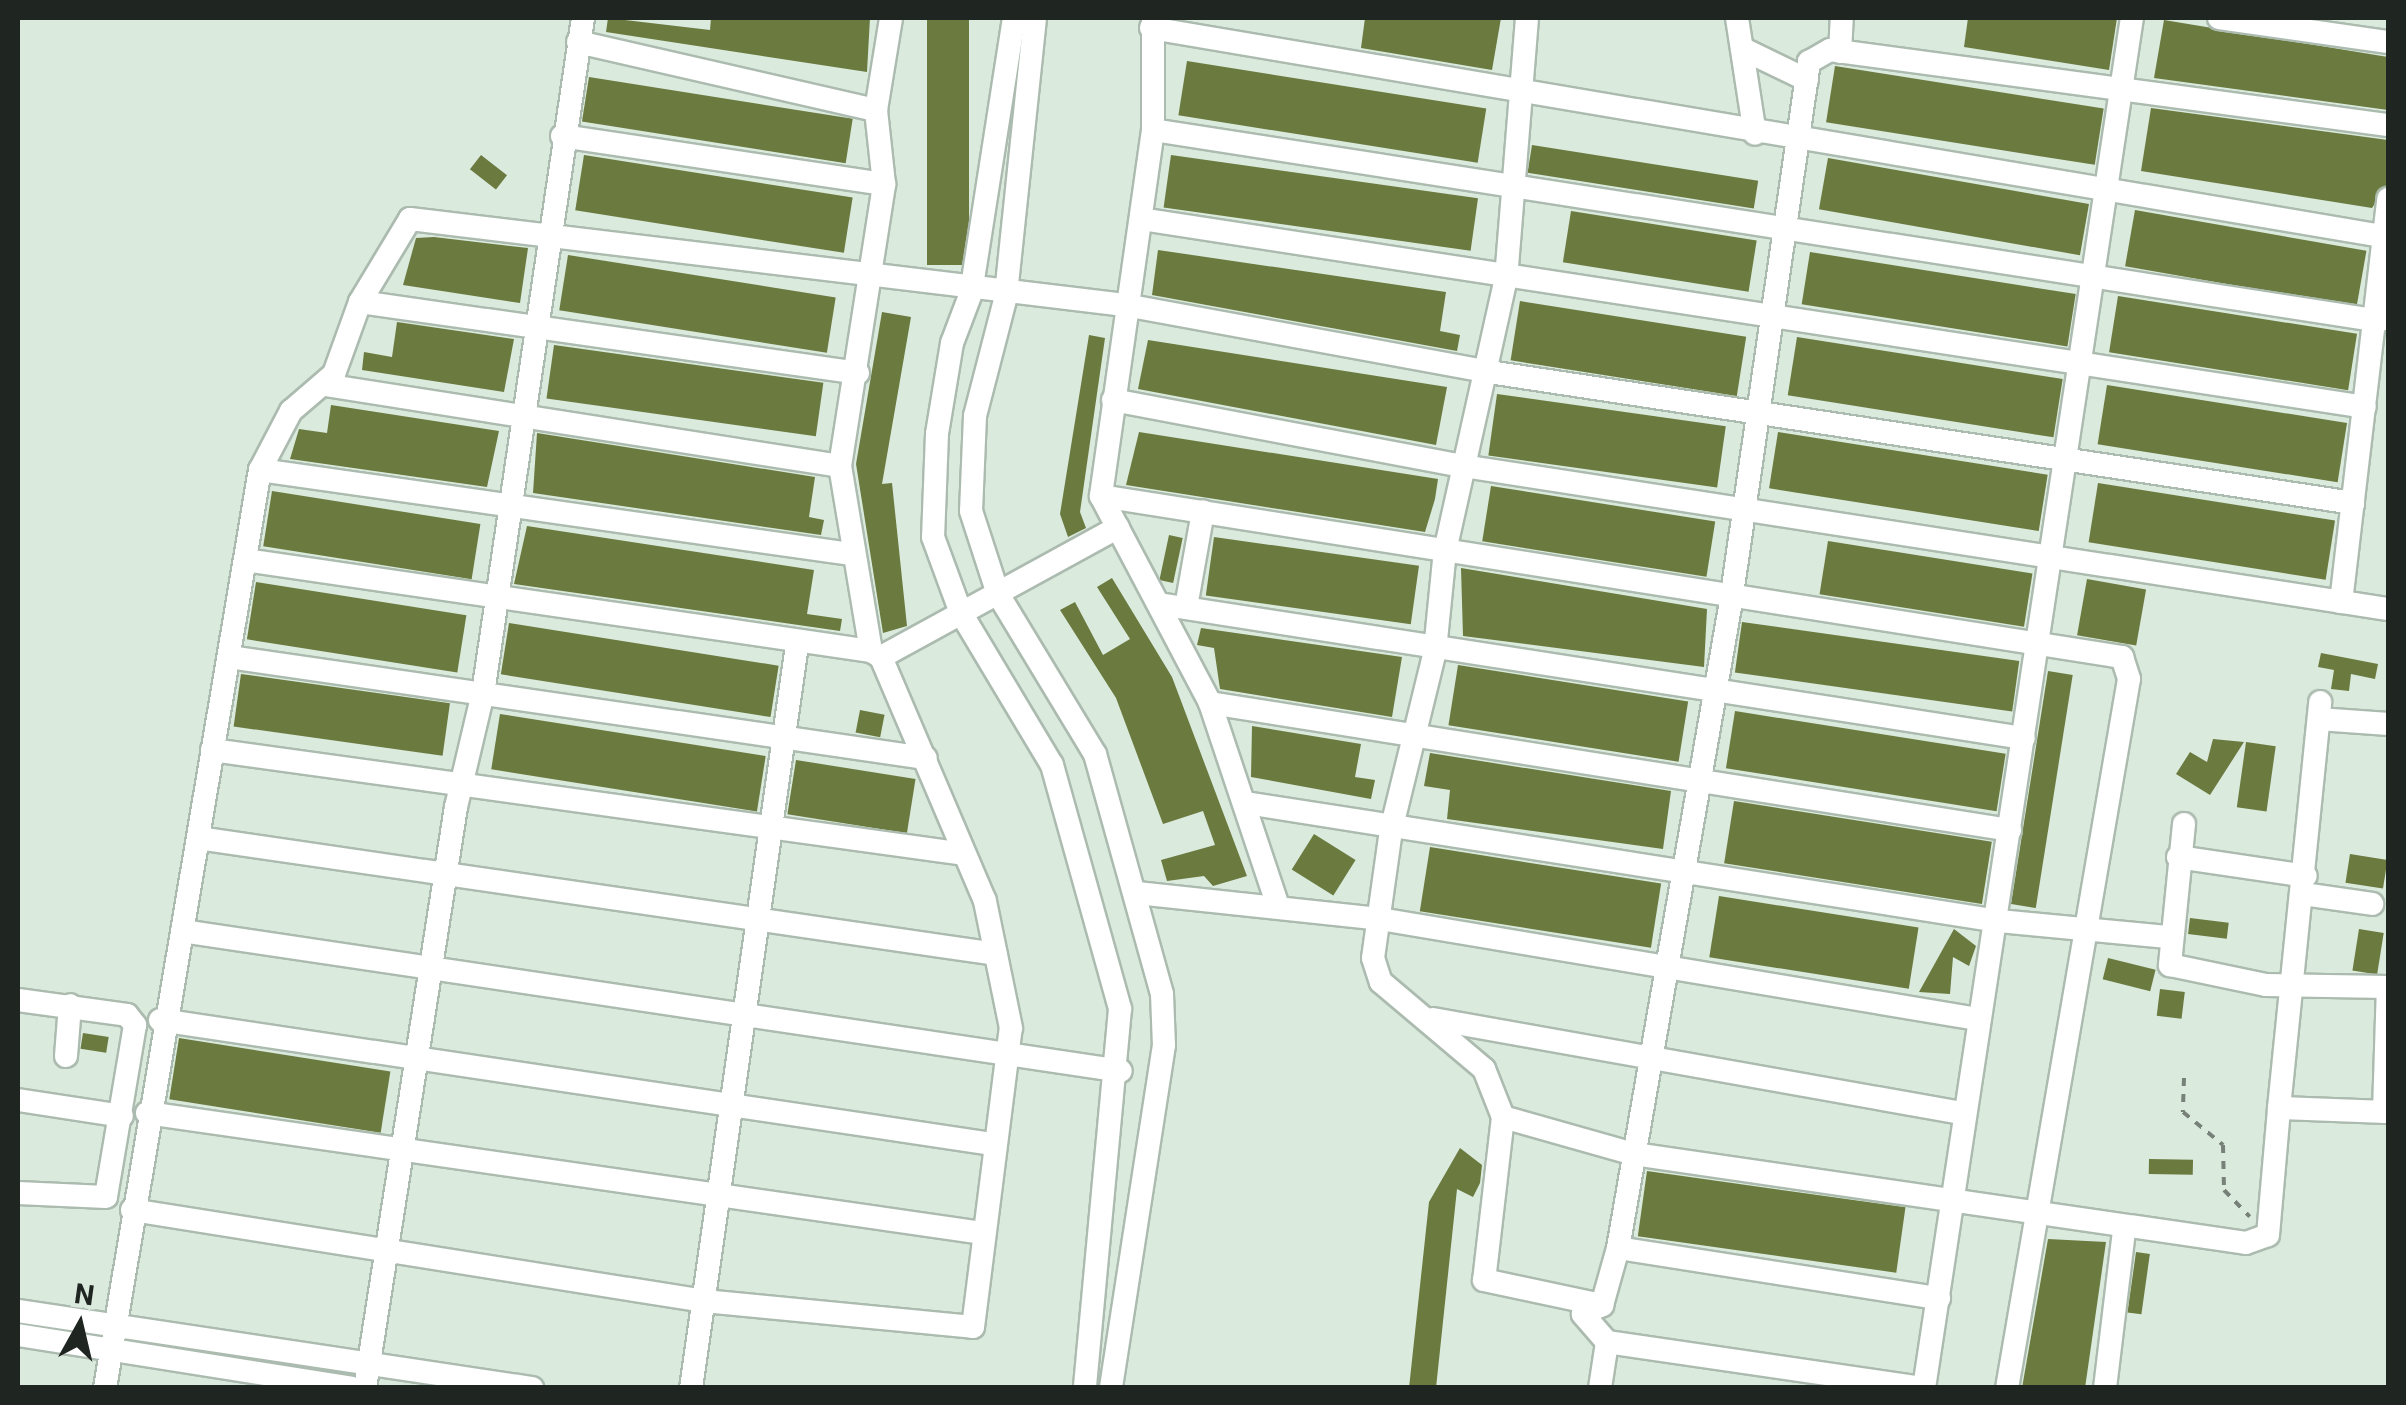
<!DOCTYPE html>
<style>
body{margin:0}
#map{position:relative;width:2406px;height:1405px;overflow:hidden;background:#daeadd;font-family:Roboto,sans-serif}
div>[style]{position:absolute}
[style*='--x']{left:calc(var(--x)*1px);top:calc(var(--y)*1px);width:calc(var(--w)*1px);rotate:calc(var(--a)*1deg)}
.building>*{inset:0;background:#6b7a3f;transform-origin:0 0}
.path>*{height:4px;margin-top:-2px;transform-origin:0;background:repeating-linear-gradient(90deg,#778179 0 8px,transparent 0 16px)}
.roads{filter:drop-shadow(2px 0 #acbbaf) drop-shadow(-2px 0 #acbbaf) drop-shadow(0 2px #acbbaf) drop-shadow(0 -2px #acbbaf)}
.minor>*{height:22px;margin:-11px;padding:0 11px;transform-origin:11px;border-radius:11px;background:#fff}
span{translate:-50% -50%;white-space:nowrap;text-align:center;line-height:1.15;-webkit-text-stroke:10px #daeadd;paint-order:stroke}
.frame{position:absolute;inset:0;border:20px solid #1f2520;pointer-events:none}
.north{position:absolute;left:30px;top:1275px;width:100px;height:100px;-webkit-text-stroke:8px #daeadd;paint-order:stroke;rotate:8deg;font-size:28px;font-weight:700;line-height:40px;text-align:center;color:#1f2520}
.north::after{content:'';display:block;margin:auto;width:35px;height:45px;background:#1f2520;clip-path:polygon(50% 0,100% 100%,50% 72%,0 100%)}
</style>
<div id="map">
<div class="building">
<i style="clip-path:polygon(608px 18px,710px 30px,711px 18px,870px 18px,867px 72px,606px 32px)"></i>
<i style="left:927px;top:18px;width:42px;height:247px"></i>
<i style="clip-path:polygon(1365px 18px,1501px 18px,1492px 70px,1361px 48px)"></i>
<i style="clip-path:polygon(1968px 18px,2117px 18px,2109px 70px,1964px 47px)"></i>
<i style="clip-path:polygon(2164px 20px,2388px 57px,2388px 110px,2154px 78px)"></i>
<i style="left:1187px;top:61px;width:303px;height:55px;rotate:9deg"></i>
<i style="left:1835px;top:66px;width:272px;height:57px;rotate:9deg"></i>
<i style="left:589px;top:77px;width:267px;height:45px;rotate:9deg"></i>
<i style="clip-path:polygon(2151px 108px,2388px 140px,2388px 184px,2372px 208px,2141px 171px)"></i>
<i style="left:1532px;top:145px;width:229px;height:28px;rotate:9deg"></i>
<i style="left:481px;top:155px;width:33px;height:18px;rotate:38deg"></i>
<i style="left:584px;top:155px;width:272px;height:56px;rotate:9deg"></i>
<i style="left:1171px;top:155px;width:310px;height:53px;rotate:8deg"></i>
<i style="left:1828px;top:158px;width:265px;height:52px;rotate:10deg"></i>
<i style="left:2135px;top:210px;width:235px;height:57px;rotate:10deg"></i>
<i style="left:1571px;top:211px;width:188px;height:52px;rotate:9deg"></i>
<i style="clip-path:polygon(434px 237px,528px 248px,520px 303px,403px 285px,416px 238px)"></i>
<i style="clip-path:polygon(1158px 250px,1446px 292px,1440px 331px,1460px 335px,1457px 351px,1152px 295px)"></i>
<i style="left:1810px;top:252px;width:269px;height:53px;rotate:9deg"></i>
<i style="left:568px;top:255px;width:271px;height:56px;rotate:9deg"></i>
<i style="left:2118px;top:296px;width:242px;height:57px;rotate:9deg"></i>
<i style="left:1520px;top:301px;width:229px;height:60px;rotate:9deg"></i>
<i style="clip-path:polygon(882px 312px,911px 317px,882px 484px,892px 483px,907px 626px,883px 633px,856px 464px)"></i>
<i style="clip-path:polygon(397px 322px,514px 339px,504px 392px,362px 370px,364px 352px,392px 357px)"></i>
<i style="clip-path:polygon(1089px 335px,1105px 338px,1080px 512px,1086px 528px,1068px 537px,1060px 514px)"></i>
<i style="left:1797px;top:337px;width:269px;height:59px;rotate:9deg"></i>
<i style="clip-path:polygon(1148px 340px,1447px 387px,1436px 445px,1138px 389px)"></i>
<i style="left:554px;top:345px;width:272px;height:54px;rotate:8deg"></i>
<i style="left:2107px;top:385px;width:243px;height:60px;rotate:9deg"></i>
<i style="left:1497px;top:394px;width:231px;height:62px;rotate:8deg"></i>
<i style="clip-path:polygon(331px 405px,499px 431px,487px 487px,290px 459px,299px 429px,327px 433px)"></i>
<i style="clip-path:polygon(1139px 432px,1438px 479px,1435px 499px,1425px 532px,1126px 485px)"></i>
<i style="left:1778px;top:432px;width:273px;height:57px;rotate:9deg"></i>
<i style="clip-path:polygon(537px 433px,815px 477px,809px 517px,824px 520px,821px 535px,533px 493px)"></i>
<i style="left:2098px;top:483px;width:240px;height:60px;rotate:9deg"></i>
<i style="left:1491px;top:486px;width:227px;height:56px;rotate:9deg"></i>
<i style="left:272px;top:491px;width:211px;height:56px;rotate:9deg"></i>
<i style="clip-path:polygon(527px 526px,814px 570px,807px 614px,842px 619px,840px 631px,514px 584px)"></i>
<i style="left:1169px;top:535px;width:14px;height:46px;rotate:12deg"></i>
<i style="left:1214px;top:537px;width:207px;height:59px;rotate:8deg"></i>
<i style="left:1828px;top:541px;width:207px;height:54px;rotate:9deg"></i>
<i style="clip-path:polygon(1461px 568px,1707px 609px,1704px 667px,1463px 636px)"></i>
<i style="clip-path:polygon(1112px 578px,1172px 677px,1247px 876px,1213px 886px,1204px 876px,1167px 881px,1161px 860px,1215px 845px,1203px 811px,1163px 824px,1116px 698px,1060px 610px,1075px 602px,1103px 655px,1130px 639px,1097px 587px)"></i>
<i style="left:2087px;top:579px;width:60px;height:57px;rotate:10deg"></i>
<i style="left:256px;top:582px;width:213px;height:58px;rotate:9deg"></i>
<i style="left:1742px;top:622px;width:280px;height:51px;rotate:8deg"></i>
<i style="left:509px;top:623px;width:273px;height:52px;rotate:9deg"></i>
<i style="clip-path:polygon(1201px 628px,1402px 657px,1392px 717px,1220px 689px,1214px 648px,1197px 645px)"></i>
<i style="clip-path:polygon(2321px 653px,2378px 664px,2375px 679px,2351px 674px,2349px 691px,2331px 689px,2334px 670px,2318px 667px)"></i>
<i style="left:1458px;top:665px;width:233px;height:61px;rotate:9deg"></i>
<i style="left:2048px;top:671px;width:25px;height:236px;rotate:9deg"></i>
<i style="left:241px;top:674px;width:211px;height:53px;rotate:8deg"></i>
<i style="left:860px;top:710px;width:25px;height:23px;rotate:11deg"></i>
<i style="left:1735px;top:711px;width:274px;height:58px;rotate:9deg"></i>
<i style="left:500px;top:714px;width:269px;height:56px;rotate:9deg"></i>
<i style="clip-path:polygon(1252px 726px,1361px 744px,1355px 777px,1375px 780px,1371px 799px,1251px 777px)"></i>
<i style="clip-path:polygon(2213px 739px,2244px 742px,2210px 795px,2176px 774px,2190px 752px,2207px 762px)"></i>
<i style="left:2246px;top:742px;width:30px;height:66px;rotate:8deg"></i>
<i style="clip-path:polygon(1430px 753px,1671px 791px,1663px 849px,1447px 819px,1450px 790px,1424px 786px)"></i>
<i style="left:796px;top:760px;width:121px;height:55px;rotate:9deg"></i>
<i style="left:1734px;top:801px;width:261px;height:63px;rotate:9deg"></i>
<i style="left:1314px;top:834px;width:49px;height:42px;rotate:32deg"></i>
<i style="left:1430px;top:847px;width:234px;height:65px;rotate:9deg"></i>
<i style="left:2350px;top:854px;width:38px;height:29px;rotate:9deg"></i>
<i style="left:1719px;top:896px;width:202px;height:62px;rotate:9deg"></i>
<i style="left:2190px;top:918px;width:39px;height:16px;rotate:7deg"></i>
<i style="clip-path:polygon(1954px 929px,1976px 946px,1969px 966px,1953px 957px,1950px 994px,1919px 992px)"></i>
<i style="left:2359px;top:929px;width:25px;height:42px;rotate:9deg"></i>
<i style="left:2108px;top:958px;width:49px;height:22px;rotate:14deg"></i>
<i style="left:2160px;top:989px;width:25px;height:27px;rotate:7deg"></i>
<i style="left:83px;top:1033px;width:26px;height:16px;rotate:9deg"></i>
<i style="left:179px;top:1038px;width:214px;height:62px;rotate:9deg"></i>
<i style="clip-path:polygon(1460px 1148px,1482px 1165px,1480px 1183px,1473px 1197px,1457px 1189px,1436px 1388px,1409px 1388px,1429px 1202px)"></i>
<i style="left:2149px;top:1159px;width:44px;height:15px;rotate:1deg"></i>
<i style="left:1647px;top:1171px;width:261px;height:66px;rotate:8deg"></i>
<i style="clip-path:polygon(2048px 1239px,2106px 1242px,2085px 1388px,2022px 1388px)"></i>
<i style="left:2136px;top:1252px;width:14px;height:61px;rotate:8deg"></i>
</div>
<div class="path">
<i style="--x:2184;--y:1078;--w:34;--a:92"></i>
<i style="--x:2183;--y:1112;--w:52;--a:39.5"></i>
<i style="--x:2223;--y:1145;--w:45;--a:88.7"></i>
<i style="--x:2224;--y:1190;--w:37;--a:46"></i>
</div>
<div class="roads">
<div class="minor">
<i style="--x:1014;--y:18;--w:278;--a:98.9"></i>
<i style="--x:971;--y:293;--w:53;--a:110.8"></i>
<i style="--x:952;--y:343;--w:92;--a:99.4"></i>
<i style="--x:937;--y:434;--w:103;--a:92.2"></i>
<i style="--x:933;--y:537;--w:81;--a:69.8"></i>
<i style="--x:961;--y:613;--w:177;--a:59.1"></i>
<i style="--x:1052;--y:765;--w:253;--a:74.4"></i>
<i style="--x:1120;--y:1009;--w:381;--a:95.3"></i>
<i style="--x:1035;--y:18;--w:280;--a:96"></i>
<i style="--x:1006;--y:296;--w:124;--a:104.5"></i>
<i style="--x:975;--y:416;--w:95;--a:92.4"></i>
<i style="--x:971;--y:511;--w:87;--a:72"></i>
<i style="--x:998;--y:594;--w:187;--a:58.8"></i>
<i style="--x:1095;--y:754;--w:249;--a:74.4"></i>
<i style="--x:1162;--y:994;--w:51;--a:87.8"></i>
<i style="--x:1164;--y:1045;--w:347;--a:98.8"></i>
<i style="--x:1153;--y:18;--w:112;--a:90"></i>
<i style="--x:1153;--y:130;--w:370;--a:98.1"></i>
<i style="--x:1101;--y:496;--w:234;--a:62.2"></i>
<i style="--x:1210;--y:703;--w:214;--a:71.5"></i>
<i style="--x:1527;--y:18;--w:261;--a:94.6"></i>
<i style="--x:1506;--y:278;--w:279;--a:102.6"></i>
<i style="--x:1445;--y:550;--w:101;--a:95.7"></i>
<i style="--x:1435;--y:651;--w:184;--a:103.8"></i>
<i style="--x:1391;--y:830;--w:129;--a:98"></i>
<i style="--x:1373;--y:958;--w:25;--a:72"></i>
<i style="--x:1381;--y:982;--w:135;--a:40.2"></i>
<i style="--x:1484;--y:1069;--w:52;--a:68.4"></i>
<i style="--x:1503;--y:1117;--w:164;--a:96.6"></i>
<i style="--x:1484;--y:1280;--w:121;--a:12"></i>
<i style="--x:1737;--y:18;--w:117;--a:81.2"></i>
<i style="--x:2219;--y:18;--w:171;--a:8.1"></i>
<i style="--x:1151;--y:28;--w:1255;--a:9.59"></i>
<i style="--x:578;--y:42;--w:306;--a:12.9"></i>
<i style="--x:1743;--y:49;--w:71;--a:25.8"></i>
<i style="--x:1840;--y:52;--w:34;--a:-87"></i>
<i style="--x:1153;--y:130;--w:1241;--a:8.85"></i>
<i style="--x:562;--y:136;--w:326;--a:8.5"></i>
<i style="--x:1141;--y:219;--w:1238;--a:8.73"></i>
<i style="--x:360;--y:302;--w:503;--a:8.11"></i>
<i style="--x:325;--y:385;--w:521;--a:8.94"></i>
<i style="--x:1113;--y:400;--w:356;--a:10.7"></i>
<i style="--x:1463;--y:466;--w:936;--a:8.79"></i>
<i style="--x:260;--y:470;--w:596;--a:8.1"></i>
<i style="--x:1101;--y:496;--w:1034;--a:8.96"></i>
<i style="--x:2122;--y:657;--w:23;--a:72"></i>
<i style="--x:2129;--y:679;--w:719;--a:99.76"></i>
<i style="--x:245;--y:560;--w:633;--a:8.27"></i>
<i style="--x:2341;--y:602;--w:406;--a:-83.3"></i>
<i style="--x:1159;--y:604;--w:875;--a:8.81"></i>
<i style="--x:1186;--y:607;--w:97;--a:-79.9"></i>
<i style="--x:229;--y:657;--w:704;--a:8.25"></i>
<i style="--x:881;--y:657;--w:270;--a:-28.7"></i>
<i style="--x:1210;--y:703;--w:810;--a:9.02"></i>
<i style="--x:2319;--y:719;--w:69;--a:4.1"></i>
<i style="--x:212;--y:750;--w:759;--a:7.87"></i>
<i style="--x:1246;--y:803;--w:762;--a:8.91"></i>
<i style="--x:1999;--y:921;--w:169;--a:5.4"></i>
<i style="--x:2184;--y:824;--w:142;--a:95.7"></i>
<i style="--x:2170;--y:965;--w:98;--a:11.8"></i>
<i style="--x:2266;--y:985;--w:122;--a:0.9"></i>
<i style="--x:198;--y:838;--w:806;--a:8.27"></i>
<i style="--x:2178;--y:857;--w:129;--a:8.4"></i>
<i style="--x:1137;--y:893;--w:244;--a:6.1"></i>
<i style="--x:1380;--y:919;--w:605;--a:9.51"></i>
<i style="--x:2303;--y:894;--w:70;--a:8.2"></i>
<i style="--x:182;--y:931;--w:949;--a:8.48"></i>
<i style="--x:18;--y:1000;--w:110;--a:7.8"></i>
<i style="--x:127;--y:1015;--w:13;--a:51"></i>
<i style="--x:135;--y:1025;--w:174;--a:99.6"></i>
<i style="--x:106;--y:1197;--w:88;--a:-177.4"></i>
<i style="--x:1433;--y:1019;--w:536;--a:10.09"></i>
<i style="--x:160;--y:1020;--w:842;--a:8.47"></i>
<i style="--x:66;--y:1056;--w:51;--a:-85.5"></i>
<i style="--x:18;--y:1100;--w:105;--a:8.7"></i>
<i style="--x:2279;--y:1108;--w:408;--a:-84.2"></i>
<i style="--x:2384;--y:1112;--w:125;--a:-88.2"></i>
<i style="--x:147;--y:1113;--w:845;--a:8.17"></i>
<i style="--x:1503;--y:1117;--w:136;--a:15.8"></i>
<i style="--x:1634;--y:1154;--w:618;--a:8.27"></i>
<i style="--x:2246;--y:1243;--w:23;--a:-20"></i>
<i style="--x:2268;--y:1235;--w:127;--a:-85"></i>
<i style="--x:2279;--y:1108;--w:109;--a:2.1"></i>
<i style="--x:132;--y:1210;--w:579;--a:9.04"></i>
<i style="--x:704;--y:1301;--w:270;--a:5.5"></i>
<i style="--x:973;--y:1327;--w:301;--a:-82.8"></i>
<i style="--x:1011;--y:1028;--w:130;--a:-101.6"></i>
<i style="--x:985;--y:901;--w:265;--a:-113.1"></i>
<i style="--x:881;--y:657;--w:12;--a:-149"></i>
<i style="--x:871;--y:651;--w:188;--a:-99.5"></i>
<i style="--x:840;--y:466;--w:285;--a:-81.1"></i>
<i style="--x:884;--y:184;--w:74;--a:-96.2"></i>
<i style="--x:876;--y:110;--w:93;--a:-80.7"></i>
<i style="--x:1618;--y:1248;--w:325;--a:8.9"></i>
<i style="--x:18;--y:1311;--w:520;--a:8.52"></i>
<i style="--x:18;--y:1335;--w:337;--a:9"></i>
<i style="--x:1607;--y:1342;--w:318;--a:8.3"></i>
<i style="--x:105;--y:1388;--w:931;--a:-80.42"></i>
<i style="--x:260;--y:470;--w:67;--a:-62.3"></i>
<i style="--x:291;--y:411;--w:57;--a:-40.7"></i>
<i style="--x:334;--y:374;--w:77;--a:-70.1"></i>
<i style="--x:360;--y:302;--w:97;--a:-58.9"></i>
<i style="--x:410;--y:219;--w:720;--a:6.86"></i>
<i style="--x:1125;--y:305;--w:370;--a:10.4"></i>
<i style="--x:1489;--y:372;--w:874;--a:8.62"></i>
<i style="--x:365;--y:1388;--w:588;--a:-81.1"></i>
<i style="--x:456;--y:807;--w:117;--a:-76.7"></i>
<i style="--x:483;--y:693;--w:682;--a:-81.57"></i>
<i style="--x:691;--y:1388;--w:751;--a:-81.88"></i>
<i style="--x:1600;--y:1388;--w:47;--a:-81.3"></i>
<i style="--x:1607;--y:1342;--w:37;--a:-131"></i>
<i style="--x:1583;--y:1314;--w:21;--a:-25"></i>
<i style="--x:1602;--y:1305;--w:59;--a:-74.3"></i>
<i style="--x:1618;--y:1248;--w:657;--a:-80.09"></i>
<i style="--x:1731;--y:601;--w:545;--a:-81.77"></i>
<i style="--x:1809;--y:62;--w:24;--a:-30"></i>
<i style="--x:1830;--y:50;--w:563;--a:7.66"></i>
<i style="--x:1924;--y:1388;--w:1386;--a:-81.37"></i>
<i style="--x:2105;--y:1388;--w:159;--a:-83.1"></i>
</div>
</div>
<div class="frame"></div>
<div class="north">N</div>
</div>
